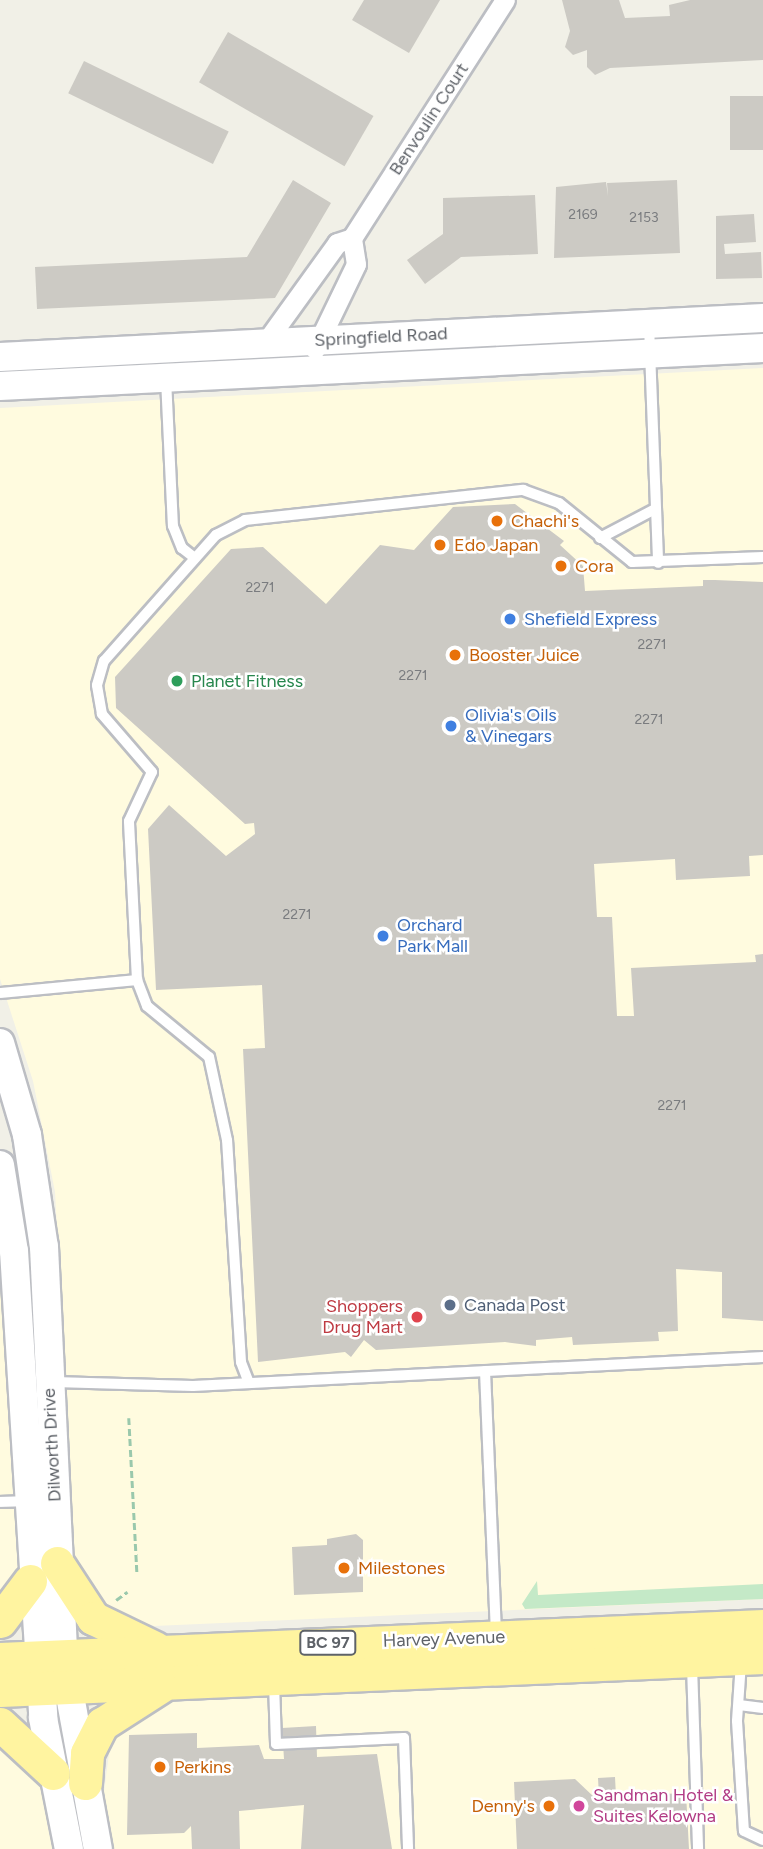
<!DOCTYPE html>
<style>
body{margin:0}
#map{position:relative;width:763px;height:1849px;overflow:hidden;background:#f1f0e7;font-family:Figtree,sans-serif}
div>[style]{position:absolute}
[style*='--x']{left:calc(var(--x)*1px);top:calc(var(--y)*1px);width:calc(var(--w)*1px);rotate:calc(var(--a)*1deg)}
.commercial>*{inset:0;background:#fffbdf}
.green>*{inset:0;background:#c4e9c7}
.building>*{inset:0;background:#cccac4;transform-origin:0 0}
.path>*{height:2.5px;margin-top:-1.25px;transform-origin:0;background:repeating-linear-gradient(90deg,#9ac8ac 0 7px,transparent 0 10.5px)}
.roads{filter:drop-shadow(2px 0 #bcbec3) drop-shadow(-2px 0 #bcbec3) drop-shadow(0 2px #bcbec3) drop-shadow(0 -2px #bcbec3)}
.service>*{height:10px;margin:-5px;padding:0 5px;transform-origin:5px;border-radius:5px;background:#fff}
.minor>*{height:19px;margin:-9.5px;padding:0 9.5px;transform-origin:9.5px;border-radius:9.5px;background:#fff}
.secondary>*{height:28px;margin:-14px;padding:0 14px;transform-origin:14px;border-radius:14px;background:#fff}
.trunk>*{height:33px;margin:-16.5px;padding:0 16.5px;transform-origin:16.5px;border-radius:16.5px;background:#fff4a0}
.dots>*{width:19px;height:19px;translate:-50% -50%;box-sizing:border-box;border:4px solid #fff;border-radius:50%}
span{translate:-50% -50%;white-space:nowrap;text-align:center;line-height:1.15;-webkit-text-stroke:5px #fff;paint-order:stroke}
.number-label{font-size:14px;color:#7a7c7f}
.number-label span{-webkit-text-stroke-width:0}
.shield-label span{padding:2px 5px;background:#fff;border:2px solid;border-radius:5px;-webkit-text-stroke-width:0}
.shield-label{font-size:16px;color:#5e6268;font-weight:700}
.street-label{font-size:18px;color:#5e6268}
.food-label{font-size:18px;color:#c56008}
.left{translate:0 -50%;text-align:left}
.right{translate:-100% -50%;text-align:right}
.shop-label{font-size:18px;color:#366cbe}
.leisure-label{font-size:18px;color:#27864d}
.service-label{font-size:18px;color:#4e5e75}
.health-label{font-size:18px;color:#be3a42}
.hotel-label{font-size:18px;color:#b23c85}
</style>
<div id="map">
<div class="commercial">
<i style="clip-path:polygon(763px 368px,763px 1599px,154px 1626px,104px 1609px,75px 1561px,55px 1192px,33px 1081px,0 979px,0 408px)"></i>
<i style="clip-path:polygon(0 1235px,21px 1584px,0 1611px)"></i>
<i style="clip-path:polygon(763px 1675px,763px 1849px,112px 1849px,104px 1792px,111px 1738px,168px 1702px)"></i>
<i style="clip-path:polygon(0 1746px,42px 1786px,53px 1849px,0 1849px)"></i>
</div>
<div class="green">
<i style="clip-path:polygon(537px 1581px,538px 1595px,763px 1584px,763px 1599px,525px 1609px,522px 1604px)"></i>
</div>
<div class="building">
<i style="clip-path:polygon(364px 0,440px 0,409px 53px,352px 20px)"></i>
<i style="clip-path:polygon(562px 0,619px 0,625px 18px,670px 16px,669px 5px,690px 0,763px 0,763px 60px,610px 68px,595px 75px,587px 67px,587px 50px,573px 55px,565px 47px,570px 31px)"></i>
<i style="left:228px;top:32px;width:168px;height:58px;rotate:30deg"></i>
<i style="left:84px;top:61px;width:161px;height:36px;rotate:26deg"></i>
<i style="left:763px;top:96px;width:54px;height:33px;rotate:90deg"></i>
<i style="clip-path:polygon(293px 180px,331px 203px,275px 298px,37px 309px,35px 267px,247px 257px)"></i>
<i style="clip-path:polygon(677px 180px,680px 253px,554px 258px,556px 187px,606px 182px,608px 196px,607px 183px)"></i>
<i style="clip-path:polygon(535px 195px,538px 254px,461px 257px,425px 284px,407px 260px,443px 234px,443px 198px)"></i>
<i style="clip-path:polygon(754px 214px,756px 242px,724px 244px,725px 254px,761px 252px,762px 278px,716px 279px,716px 216px)"></i>
<i style="clip-path:polygon(515px 504px,564px 541px,560px 545px,583px 566px,585px 591px,703px 586px,703px 580px,715px 580px,763px 582px,763px 855px,749px 856px,750px 876px,676px 880px,675px 859px,594px 864px,597px 917px,612px 917px,617px 1016px,634px 1016px,631px 968px,756px 962px,755px 955px,763px 954px,763px 1321px,722px 1318px,722px 1272px,676px 1269px,678px 1331px,658px 1332px,659px 1341px,573px 1345px,572px 1337px,536px 1340px,536px 1346px,505px 1342px,376px 1350px,364px 1340px,351px 1357px,345px 1352px,258px 1362px,243px 1049px,265px 1048px,262px 985px,156px 990px,148px 829px,169px 805px,226px 856px,255px 834px,254px 823px,245px 824px,116px 708px,115px 677px,231px 549px,263px 547px,326px 604px,380px 545px,414px 550px,453px 507px)"></i>
<i style="clip-path:polygon(356px 1534px,363px 1540px,363px 1592px,294px 1595px,292px 1547px,327px 1545px,327px 1539px)"></i>
<i style="clip-path:polygon(316px 1726px,317px 1757px,377px 1754px,392px 1849px,301px 1849px,304px 1805px,239px 1811px,240px 1849px,192px 1849px,191px 1826px,184px 1833px,127px 1835px,129px 1735px,197px 1733px,197px 1748px,259px 1745px,264px 1759px,284px 1759px,282px 1728px)"></i>
<i style="clip-path:polygon(615px 1777px,616px 1796px,686px 1793px,689px 1849px,517px 1849px,514px 1782px,575px 1779px,594px 1797px,599px 1797px,598px 1778px)"></i>
</div>
<div class="path">
<i style="--x:129;--y:1418;--w:154;--a:87"></i>
<i style="--x:116;--y:1600;--w:14;--a:-36"></i>
</div>
<div class="roads">
<div class="service">
<i style="--x:649;--y:325;--w:238;--a:87.8"></i>
<i style="--x:166;--y:379;--w:147;--a:87.3"></i>
<i style="--x:173;--y:526;--w:24;--a:68"></i>
<i style="--x:182;--y:548;--w:16;--a:38"></i>
<i style="--x:600;--y:538;--w:62;--a:-27.8"></i>
<i style="--x:0;--y:993;--w:138;--a:-5.4"></i>
<i style="--x:485;--y:1371;--w:262;--a:87.6"></i>
<i style="--x:54;--y:1382;--w:139;--a:1.6"></i>
<i style="--x:193;--y:1386;--w:571;--a:-2.91"></i>
<i style="--x:249;--y:1383;--w:22;--a:-111"></i>
<i style="--x:241;--y:1362;--w:222;--a:-93.6"></i>
<i style="--x:227;--y:1140;--w:85;--a:-102.2"></i>
<i style="--x:209;--y:1057;--w:80;--a:-140.6"></i>
<i style="--x:147;--y:1006;--w:28;--a:-111"></i>
<i style="--x:137;--y:980;--w:159;--a:-92.9"></i>
<i style="--x:129;--y:821;--w:54;--a:-64.9"></i>
<i style="--x:152;--y:772;--w:77;--a:-130.8"></i>
<i style="--x:102;--y:714;--w:29;--a:-100"></i>
<i style="--x:97;--y:685;--w:25;--a:-74"></i>
<i style="--x:104;--y:661;--w:169;--a:-48.4"></i>
<i style="--x:216;--y:535;--w:33;--a:-27"></i>
<i style="--x:245;--y:520;--w:280;--a:-6.2"></i>
<i style="--x:523;--y:490;--w:38;--a:20"></i>
<i style="--x:559;--y:503;--w:94;--a:38.9"></i>
<i style="--x:632;--y:562;--w:131;--a:-2.2"></i>
<i style="--x:0;--y:1502;--w:26;--a:-2"></i>
<i style="--x:741;--y:1662;--w:59;--a:93.9"></i>
<i style="--x:737;--y:1721;--w:110;--a:86.4"></i>
<i style="--x:744;--y:1831;--w:21;--a:25"></i>
<i style="--x:692;--y:1666;--w:183;--a:88.1"></i>
<i style="--x:274;--y:1683;--w:61;--a:88.1"></i>
<i style="--x:276;--y:1744;--w:128;--a:-2.7"></i>
<i style="--x:404;--y:1738;--w:111;--a:87.9"></i>
<i style="--x:739;--y:1705;--w:24;--a:7"></i>
</div>
<div class="minor">
<i style="--x:265;--y:343;--w:123;--a:-54.2"></i>
<i style="--x:337;--y:243;--w:16;--a:-18"></i>
<i style="--x:352;--y:238;--w:283;--a:-57.3"></i>
<i style="--x:315;--y:349;--w:94;--a:-64.2"></i>
<i style="--x:356;--y:264;--w:26;--a:-99"></i>
</div>
<div class="secondary">
<i style="--x:0;--y:357;--w:764;--a:-2.93"></i>
<i style="--x:0;--y:386;--w:764;--a:-2.85"></i>
<i style="--x:0;--y:1043;--w:96;--a:73.6"></i>
<i style="--x:27;--y:1135;--w:113;--a:81.4"></i>
<i style="--x:44;--y:1247;--w:410;--a:87.3"></i>
<i style="--x:63;--y:1657;--w:195;--a:79.7"></i>
<i style="--x:0;--y:1165;--w:87;--a:80.8"></i>
<i style="--x:14;--y:1251;--w:468;--a:86.4"></i>
<i style="--x:43;--y:1718;--w:134;--a:78.8"></i>
</div>
<div class="trunk">
<i style="--x:57;--y:1563;--w:66;--a:56.8"></i>
<i style="--x:93;--y:1618;--w:69;--a:25.8"></i>
<i style="--x:0;--y:1621;--w:50;--a:-53.1"></i>
<i style="--x:0;--y:1659;--w:764;--a:-2.48"></i>
<i style="--x:0;--y:1690;--w:764;--a:-2.48"></i>
<i style="--x:0;--y:1724;--w:72;--a:42.8"></i>
<i style="--x:85;--y:1783;--w:30;--a:-86"></i>
<i style="--x:87;--y:1753;--w:33;--a:-63"></i>
<i style="--x:102;--y:1724;--w:70;--a:-32.8"></i>
</div>
</div>
<div class="dots">
<i style="left:497px;top:521px;background:#e8710a"></i>
<i style="left:440px;top:545px;background:#e8710a"></i>
<i style="left:561px;top:566px;background:#e8710a"></i>
<i style="left:510px;top:619px;background:#3f7fe0"></i>
<i style="left:455px;top:655px;background:#e8710a"></i>
<i style="left:177px;top:681px;background:#2e9e5b"></i>
<i style="left:451px;top:726px;background:#3f7fe0"></i>
<i style="left:383px;top:936px;background:#3f7fe0"></i>
<i style="left:450px;top:1305px;background:#5c6f8a"></i>
<i style="left:417px;top:1317px;background:#e0444e"></i>
<i style="left:344px;top:1568px;background:#e8710a"></i>
<i style="left:160px;top:1767px;background:#e8710a"></i>
<i style="left:549px;top:1806px;background:#e8710a"></i>
<i style="left:579px;top:1806px;background:#d1479c"></i>
</div>
<div class="number-label">
<span style="left:583px;top:215px">2169</span>
<span style="left:644px;top:218px">2153</span>
<span style="left:260px;top:588px">2271</span>
<span style="left:652px;top:645px">2271</span>
<span style="left:413px;top:676px">2271</span>
<span style="left:649px;top:720px">2271</span>
<span style="left:297px;top:915px">2271</span>
<span style="left:672px;top:1106px">2271</span>
</div>
<div class="shield-label">
<span style="left:328px;top:1643px">BC 97</span>
</div>
<div class="street-label">
<span style="left:429px;top:119px;rotate:-57deg">Benvoulin Court</span>
<span style="left:381px;top:337px;rotate:-3deg">Springfield Road</span>
<span style="left:52px;top:1445px;rotate:-93deg">Dilworth Drive</span>
<span style="left:444px;top:1639px;rotate:-2deg">Harvey Avenue</span>
</div>
<div class="food-label">
<span class="left" style="left:511px;top:521px">Chachi's</span>
<span class="left" style="left:454px;top:545px">Edo Japan</span>
<span class="left" style="left:575px;top:566px">Cora</span>
<span class="left" style="left:469px;top:655px">Booster Juice</span>
<span class="left" style="left:358px;top:1568px">Milestones</span>
<span class="left" style="left:174px;top:1767px">Perkins</span>
<span class="right" style="left:535px;top:1806px">Denny's</span>
</div>
<div class="shop-label">
<span class="left" style="left:524px;top:619px">Shefield Express</span>
<span class="left" style="left:465px;top:726px">Olivia's Oils<br>&amp; Vinegars</span>
<span class="left" style="left:397px;top:936px">Orchard<br>Park Mall</span>
</div>
<div class="leisure-label">
<span class="left" style="left:191px;top:681px">Planet Fitness</span>
</div>
<div class="service-label">
<span class="left" style="left:464px;top:1305px">Canada Post</span>
</div>
<div class="health-label">
<span class="right" style="left:403px;top:1317px">Shoppers<br>Drug Mart</span>
</div>
<div class="hotel-label">
<span class="left" style="left:593px;top:1806px">Sandman Hotel &amp;<br>Suites Kelowna</span>
</div>
</div>
